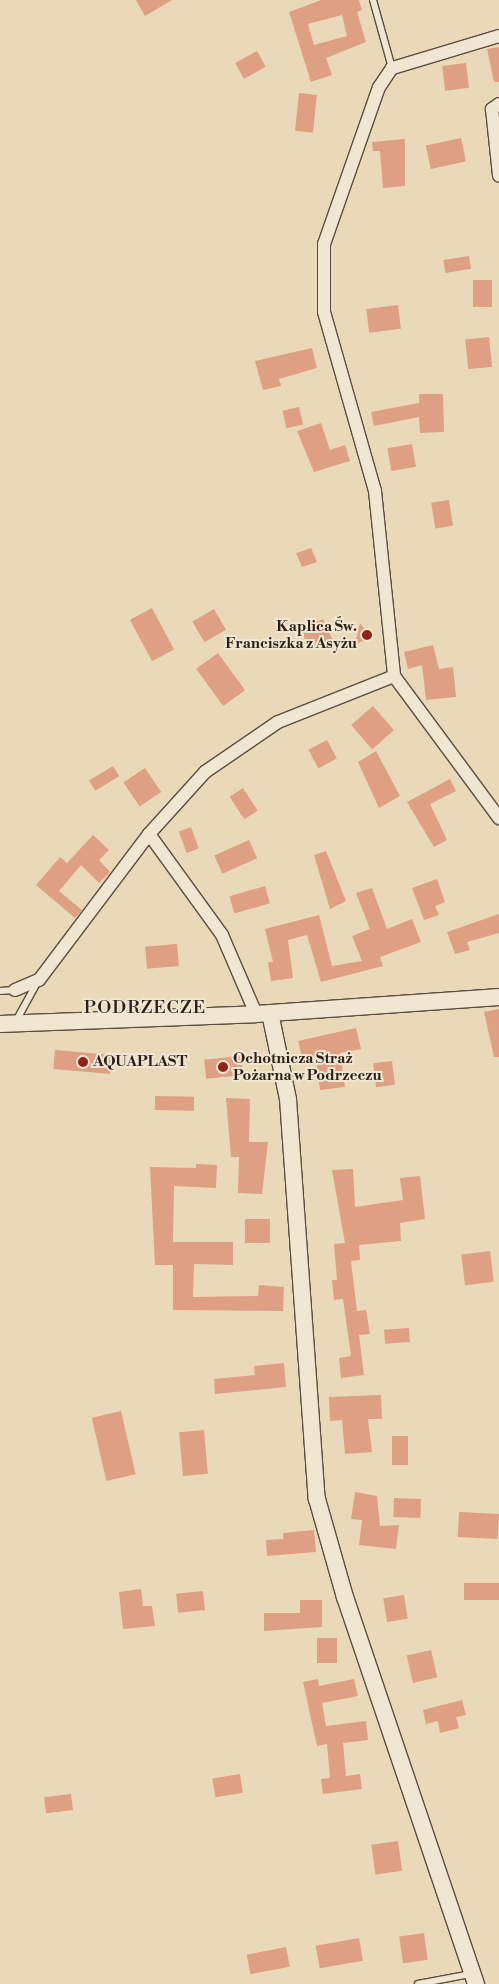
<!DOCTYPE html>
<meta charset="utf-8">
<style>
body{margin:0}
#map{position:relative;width:499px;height:1984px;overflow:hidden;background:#ead9b8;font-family:"Libre Bodoni",serif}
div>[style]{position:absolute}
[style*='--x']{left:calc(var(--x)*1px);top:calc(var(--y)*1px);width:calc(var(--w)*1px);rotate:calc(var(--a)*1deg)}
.building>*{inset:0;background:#df9f82;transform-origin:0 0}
.roads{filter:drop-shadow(1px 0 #5a4d40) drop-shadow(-1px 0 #5a4d40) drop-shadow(0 1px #5a4d40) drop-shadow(0 -1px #5a4d40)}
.service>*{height:6px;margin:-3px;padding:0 3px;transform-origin:3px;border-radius:3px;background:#f1e6d1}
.minor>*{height:12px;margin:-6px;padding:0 6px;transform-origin:6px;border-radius:6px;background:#f1e6d1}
.tertiary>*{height:16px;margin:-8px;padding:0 8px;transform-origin:8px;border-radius:8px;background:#f1e6d1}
.dots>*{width:14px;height:14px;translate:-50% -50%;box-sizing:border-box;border:2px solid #f1e6d1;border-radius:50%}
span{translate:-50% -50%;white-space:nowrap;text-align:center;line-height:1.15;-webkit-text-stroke:4px #f1e6d1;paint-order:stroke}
.poi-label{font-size:15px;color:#2a1e18;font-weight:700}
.right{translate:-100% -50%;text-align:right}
.left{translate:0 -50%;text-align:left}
.quarter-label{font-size:18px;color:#2a1e18;letter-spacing:1px}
</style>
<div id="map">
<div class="building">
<i style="clip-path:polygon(136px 0,172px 0,145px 16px)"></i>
<i style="clip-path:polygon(evenodd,321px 0,359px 0,362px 10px,357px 12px,366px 42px,326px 58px,332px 75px,311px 82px,289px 12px,321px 0,342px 15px,347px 36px,314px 45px,308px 24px,342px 15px)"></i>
<i style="clip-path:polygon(499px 47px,499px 82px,494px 82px,487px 49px)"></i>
<i style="left:257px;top:51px;width:18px;height:25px;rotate:61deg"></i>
<i style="left:466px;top:63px;width:25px;height:24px;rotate:83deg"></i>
<i style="left:299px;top:93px;width:18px;height:38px;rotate:6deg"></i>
<i style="left:461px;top:138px;width:24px;height:36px;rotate:78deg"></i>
<i style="clip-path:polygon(405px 139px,405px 186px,383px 188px,380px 151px,373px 151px,372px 142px)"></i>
<i style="left:469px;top:256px;width:13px;height:26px;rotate:81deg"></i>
<i style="left:473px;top:280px;width:19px;height:27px"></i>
<i style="left:398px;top:305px;width:24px;height:32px;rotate:83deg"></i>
<i style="left:489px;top:337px;width:30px;height:24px;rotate:84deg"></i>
<i style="clip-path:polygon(312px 348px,317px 368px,279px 379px,281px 386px,263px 390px,255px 361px)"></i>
<i style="clip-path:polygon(419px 394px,443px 394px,444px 432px,420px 433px,419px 417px,374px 426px,371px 412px,419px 403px)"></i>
<i style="left:299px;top:407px;width:18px;height:17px;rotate:77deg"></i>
<i style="clip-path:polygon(321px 423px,330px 450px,345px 445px,350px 461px,314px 472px,297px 431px)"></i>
<i style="left:412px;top:444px;width:23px;height:25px;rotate:80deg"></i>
<i style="left:449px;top:500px;width:26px;height:18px;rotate:81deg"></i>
<i style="clip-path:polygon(311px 548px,317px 562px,302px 567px,296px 553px)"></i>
<i style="left:152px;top:608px;width:47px;height:25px;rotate:62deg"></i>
<i style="left:214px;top:609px;width:24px;height:25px;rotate:60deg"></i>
<i style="left:323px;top:619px;width:23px;height:25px;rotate:65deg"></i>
<i style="clip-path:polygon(360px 623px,372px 638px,355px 644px)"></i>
<i style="clip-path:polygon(433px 645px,439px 669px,453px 667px,456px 697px,426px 700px,422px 665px,408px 669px,404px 652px)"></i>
<i style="left:218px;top:653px;width:46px;height:27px;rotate:54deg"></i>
<i style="left:373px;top:706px;width:32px;height:29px;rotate:49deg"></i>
<i style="left:327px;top:740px;width:21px;height:21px;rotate:62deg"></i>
<i style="clip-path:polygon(376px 751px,400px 796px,379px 808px,358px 762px)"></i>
<i style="left:113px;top:766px;width:12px;height:28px;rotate:59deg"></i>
<i style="left:145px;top:768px;width:29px;height:26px;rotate:56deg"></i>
<i style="clip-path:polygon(450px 779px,456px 791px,430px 804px,447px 840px,434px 847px,407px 802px)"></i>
<i style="left:243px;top:788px;width:27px;height:16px;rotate:57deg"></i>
<i style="left:191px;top:827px;width:23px;height:13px;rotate:70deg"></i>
<i style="clip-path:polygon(93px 835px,109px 850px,99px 860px,110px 872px,99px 883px,81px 865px,59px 891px,82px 910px,75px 918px,36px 885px,60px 857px,67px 863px)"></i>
<i style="left:249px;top:840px;width:20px;height:38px;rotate:66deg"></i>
<i style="clip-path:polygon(326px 851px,346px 901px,330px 909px,314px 855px)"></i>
<i style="clip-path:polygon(437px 879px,445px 902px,435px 906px,439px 915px,424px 920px,412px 888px)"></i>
<i style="left:265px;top:886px;width:18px;height:37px;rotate:74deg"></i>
<i style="clip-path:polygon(372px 888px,387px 929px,412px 919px,421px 942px,380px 957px,383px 966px,321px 982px,307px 935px,288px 940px,293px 978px,271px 981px,268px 962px,273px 962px,265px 929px,319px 915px,332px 966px,362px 961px,352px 936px,370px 929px,356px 893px)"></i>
<i style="clip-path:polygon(499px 914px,499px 933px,467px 942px,470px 950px,455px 954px,447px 932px)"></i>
<i style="left:177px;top:944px;width:22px;height:32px;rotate:85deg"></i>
<i style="clip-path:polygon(499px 1009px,499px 1057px,494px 1057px,484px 1012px)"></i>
<i style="clip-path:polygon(356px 1028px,361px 1049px,340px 1053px,345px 1087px,320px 1090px,316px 1059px,303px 1061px,298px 1041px)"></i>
<i style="left:55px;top:1050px;width:57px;height:19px;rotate:5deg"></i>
<i style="left:241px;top:1056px;width:19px;height:37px;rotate:84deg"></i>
<i style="left:392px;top:1061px;width:24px;height:19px;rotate:83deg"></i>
<i style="left:155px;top:1096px;width:39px;height:14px;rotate:1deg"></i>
<i style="clip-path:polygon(226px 1098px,250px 1099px,249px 1142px,268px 1142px,262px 1194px,238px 1193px,239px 1157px,231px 1157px)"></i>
<i style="clip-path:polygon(196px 1164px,217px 1165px,216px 1188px,174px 1186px,173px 1242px,233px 1242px,233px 1265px,194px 1264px,193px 1297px,258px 1296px,259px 1285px,284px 1287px,283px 1311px,173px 1310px,173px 1265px,155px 1265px,150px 1167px,196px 1168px)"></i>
<i style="clip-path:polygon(353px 1169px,355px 1207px,403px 1200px,400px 1178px,420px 1176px,425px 1219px,400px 1223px,401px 1241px,359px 1245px,360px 1260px,351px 1261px,357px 1311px,366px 1310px,370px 1334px,359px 1335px,364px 1375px,341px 1378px,339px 1358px,351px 1356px,343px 1299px,334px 1300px,332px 1280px,337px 1280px,334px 1244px,345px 1243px,332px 1170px)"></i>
<i style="left:245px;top:1219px;width:25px;height:24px"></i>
<i style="left:490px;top:1251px;width:31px;height:29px;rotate:83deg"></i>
<i style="left:409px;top:1328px;width:14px;height:25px;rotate:86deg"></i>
<i style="clip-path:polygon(284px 1363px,286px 1387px,215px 1394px,214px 1379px,255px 1375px,254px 1366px)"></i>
<i style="clip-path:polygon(381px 1395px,382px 1419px,368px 1419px,372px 1452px,345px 1454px,342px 1420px,330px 1421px,329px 1397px)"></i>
<i style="left:121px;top:1411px;width:65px;height:30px;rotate:77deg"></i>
<i style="left:204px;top:1430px;width:44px;height:25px;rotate:85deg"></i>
<i style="left:392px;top:1436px;width:16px;height:29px"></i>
<i style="clip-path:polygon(355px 1492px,377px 1496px,380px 1526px,399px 1525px,396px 1549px,359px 1545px,362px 1520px,351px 1519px)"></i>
<i style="left:394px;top:1498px;width:27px;height:19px;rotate:2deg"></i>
<i style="left:459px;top:1512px;width:40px;height:25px;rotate:3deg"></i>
<i style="clip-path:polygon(314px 1530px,316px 1552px,267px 1556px,266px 1540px,283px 1539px,283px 1533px)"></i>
<i style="left:464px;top:1583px;width:35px;height:17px"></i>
<i style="clip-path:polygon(141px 1589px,143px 1606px,152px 1606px,155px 1626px,123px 1629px,119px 1592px)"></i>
<i style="left:203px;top:1591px;width:19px;height:27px;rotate:84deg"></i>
<i style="left:404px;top:1595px;width:24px;height:21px;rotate:81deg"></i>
<i style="clip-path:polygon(300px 1600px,322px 1600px,322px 1627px,264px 1631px,264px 1613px,300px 1613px)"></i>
<i style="left:317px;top:1638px;width:20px;height:25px"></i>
<i style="left:431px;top:1650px;width:28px;height:25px;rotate:77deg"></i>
<i style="clip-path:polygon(318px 1679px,319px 1686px,354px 1679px,358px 1696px,322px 1703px,326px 1726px,366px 1721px,368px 1740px,343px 1743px,346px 1776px,360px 1774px,362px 1789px,323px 1794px,321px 1779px,330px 1778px,327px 1744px,317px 1746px,303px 1682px)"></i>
<i style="clip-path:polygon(462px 1700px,466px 1715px,456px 1717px,459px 1728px,440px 1733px,438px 1721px,426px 1724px,423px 1710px)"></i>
<i style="left:240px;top:1774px;width:19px;height:28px;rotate:81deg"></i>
<i style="left:71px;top:1794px;width:16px;height:27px;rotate:83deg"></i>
<i style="left:398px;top:1841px;width:30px;height:27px;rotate:82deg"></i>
<i style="left:424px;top:1933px;width:27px;height:25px;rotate:82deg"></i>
<i style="left:359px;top:1938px;width:23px;height:44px;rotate:80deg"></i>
<i style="left:286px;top:1947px;width:20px;height:40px;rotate:79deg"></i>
</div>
<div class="roads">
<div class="service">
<i style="--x:373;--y:0;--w:71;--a:74.4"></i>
<i style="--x:0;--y:991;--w:15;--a:-4"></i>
<i style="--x:16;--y:1021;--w:46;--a:-61.2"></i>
<i style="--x:418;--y:1984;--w:54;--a:-10.7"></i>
</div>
<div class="minor">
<i style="--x:499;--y:36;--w:112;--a:163.3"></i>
<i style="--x:392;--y:68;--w:23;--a:124"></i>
<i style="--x:379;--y:87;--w:166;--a:109.3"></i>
<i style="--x:324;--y:244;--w:68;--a:90"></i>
<i style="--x:324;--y:312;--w:186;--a:74.1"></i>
<i style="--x:375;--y:491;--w:186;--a:84.1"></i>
<i style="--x:394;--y:676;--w:177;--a:53.5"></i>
<i style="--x:499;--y:104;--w:9;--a:144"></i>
<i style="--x:492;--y:109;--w:67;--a:84"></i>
<i style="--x:149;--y:834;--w:84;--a:-47.9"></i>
<i style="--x:205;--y:772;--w:88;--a:-34.4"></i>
<i style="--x:278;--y:722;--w:125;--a:-21.6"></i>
<i style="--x:15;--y:990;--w:26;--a:-23"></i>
<i style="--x:39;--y:980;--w:183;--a:-53"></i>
<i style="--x:149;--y:834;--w:125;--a:54.1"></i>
<i style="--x:222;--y:935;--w:86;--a:66.7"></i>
</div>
<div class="tertiary">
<i style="--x:270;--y:1013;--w:88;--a:78.2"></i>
<i style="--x:288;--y:1099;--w:401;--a:85.9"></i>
<i style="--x:317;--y:1499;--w:102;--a:74.1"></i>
<i style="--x:345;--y:1597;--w:409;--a:71.3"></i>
<i style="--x:0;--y:1024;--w:256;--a:-2.2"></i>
<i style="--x:256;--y:1014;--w:244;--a:-4"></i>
</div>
</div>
<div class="dots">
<i style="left:367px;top:635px;background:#8f2418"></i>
<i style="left:83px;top:1062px;background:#8f2418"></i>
<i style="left:223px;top:1067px;background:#8f2418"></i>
</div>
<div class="poi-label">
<span class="right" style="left:357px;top:635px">Kaplica Św.<br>Franciszka z Asyżu</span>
<span class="left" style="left:233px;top:1067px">Ochotnicza Straż<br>Pożarna w Podrzeczu</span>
<span class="left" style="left:93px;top:1062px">AQUAPLAST</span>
</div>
<div class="quarter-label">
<span style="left:145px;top:1008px">PODRZECZE</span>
</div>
</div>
